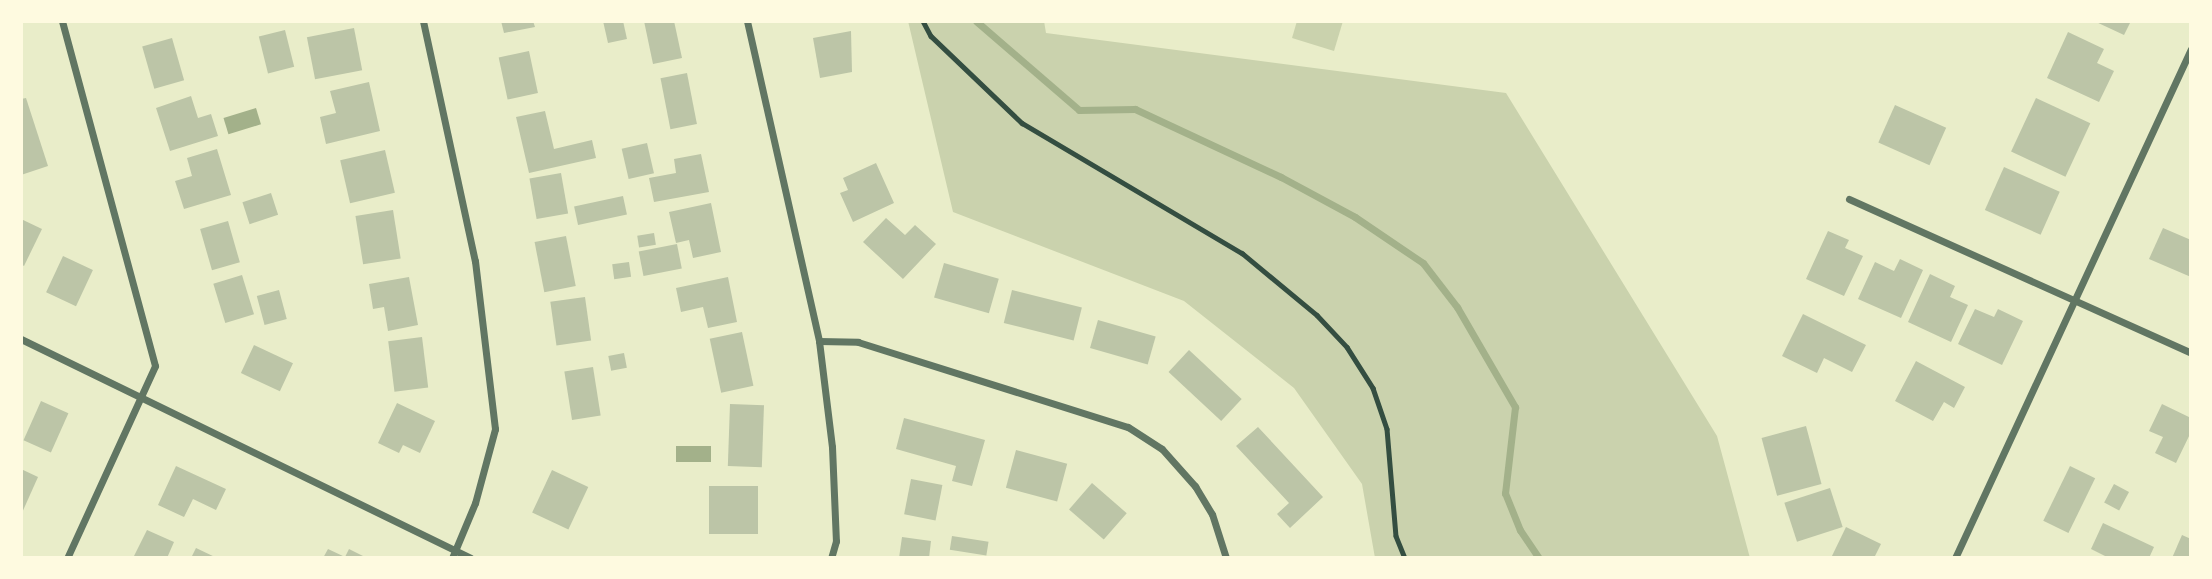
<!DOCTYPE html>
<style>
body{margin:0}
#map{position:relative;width:2212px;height:579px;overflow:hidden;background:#e9edc9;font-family:Spectral,serif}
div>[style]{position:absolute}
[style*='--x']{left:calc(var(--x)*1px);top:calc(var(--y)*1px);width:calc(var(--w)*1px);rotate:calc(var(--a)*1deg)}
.green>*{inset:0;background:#cad2ad}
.water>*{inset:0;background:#a3b18a;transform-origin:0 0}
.stream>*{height:7px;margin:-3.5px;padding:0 3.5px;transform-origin:3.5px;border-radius:3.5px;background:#a3b18a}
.building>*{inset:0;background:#bcc5a7;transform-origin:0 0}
.path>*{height:4.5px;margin:-2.25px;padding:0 2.25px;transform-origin:2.25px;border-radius:2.25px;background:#344e41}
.minor>*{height:7px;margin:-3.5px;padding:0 3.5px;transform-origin:3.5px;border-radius:3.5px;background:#617663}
span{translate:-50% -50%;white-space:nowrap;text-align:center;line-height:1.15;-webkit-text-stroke:7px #fefae0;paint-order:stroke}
.frame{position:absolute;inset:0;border:23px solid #fefae0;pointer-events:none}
</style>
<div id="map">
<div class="green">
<i style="clip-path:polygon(908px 21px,1044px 21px,1046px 33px,1506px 93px,1717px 436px,1750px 558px,1375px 558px,1362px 484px,1294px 388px,1184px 301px,953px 212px)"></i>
<i style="clip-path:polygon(1297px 21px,1343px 21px,1334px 51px,1292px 38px)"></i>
</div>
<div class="water">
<i style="left:256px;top:108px;width:17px;height:34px;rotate:73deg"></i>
<i style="left:676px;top:446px;width:35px;height:16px"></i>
</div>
<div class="stream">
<i style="--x:976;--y:21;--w:136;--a:40.8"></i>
<i style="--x:1079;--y:110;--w:56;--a:-1"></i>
<i style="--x:1135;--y:109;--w:161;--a:25"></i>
<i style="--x:1281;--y:177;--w:84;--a:28.4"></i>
<i style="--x:1355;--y:217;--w:82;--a:34.1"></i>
<i style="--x:1423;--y:263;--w:56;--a:52.3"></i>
<i style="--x:1457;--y:307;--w:116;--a:59.9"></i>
<i style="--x:1515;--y:407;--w:87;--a:96.6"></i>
<i style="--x:1505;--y:493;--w:40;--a:68"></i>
<i style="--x:1520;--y:530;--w:34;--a:56"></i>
</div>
<div class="building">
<i style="clip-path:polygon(501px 21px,533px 21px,535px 27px,504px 33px)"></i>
<i style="clip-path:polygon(603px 21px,623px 21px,627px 39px,608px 43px)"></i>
<i style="clip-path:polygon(644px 21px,674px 21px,682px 58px,653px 64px)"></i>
<i style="clip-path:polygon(2094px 21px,2131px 21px,2124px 35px)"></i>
<i style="left:354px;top:28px;width:43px;height:48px;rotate:79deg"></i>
<i style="left:285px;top:30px;width:38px;height:27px;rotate:76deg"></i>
<i style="clip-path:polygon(851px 31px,852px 72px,820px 78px,813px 38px)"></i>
<i style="clip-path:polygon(2068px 32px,2104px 49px,2097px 63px,2114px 71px,2099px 102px,2047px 78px)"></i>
<i style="left:172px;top:38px;width:44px;height:31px;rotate:74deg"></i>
<i style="left:529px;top:51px;width:43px;height:31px;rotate:78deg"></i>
<i style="left:687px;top:73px;width:52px;height:27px;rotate:79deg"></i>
<i style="clip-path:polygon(369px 82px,380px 131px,326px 144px,320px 117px,336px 113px,330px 91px)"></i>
<i style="clip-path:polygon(191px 96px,198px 118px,211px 114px,218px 136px,170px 151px,156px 108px)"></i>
<i style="clip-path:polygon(26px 98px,48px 166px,21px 175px,21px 99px)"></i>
<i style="left:2036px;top:98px;width:60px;height:59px;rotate:25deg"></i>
<i style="left:1895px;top:105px;width:56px;height:41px;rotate:24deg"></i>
<i style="clip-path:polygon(545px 111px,554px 149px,592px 140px,596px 158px,529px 173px,516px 117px)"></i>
<i style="left:647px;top:143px;width:31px;height:26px;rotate:77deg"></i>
<i style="clip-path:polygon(217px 149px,231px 195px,184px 209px,175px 181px,192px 176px,187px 158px)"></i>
<i style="left:385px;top:150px;width:44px;height:46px;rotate:77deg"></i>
<i style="clip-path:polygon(701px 154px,709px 192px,654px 202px,649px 178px,676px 173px,674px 159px)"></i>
<i style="clip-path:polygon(876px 163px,894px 203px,853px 222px,840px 193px,848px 190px,843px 178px)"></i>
<i style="left:2004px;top:167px;width:61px;height:47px;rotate:24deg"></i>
<i style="left:561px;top:173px;width:41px;height:32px;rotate:80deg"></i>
<i style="left:271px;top:193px;width:23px;height:30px;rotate:72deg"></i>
<i style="left:623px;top:196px;width:19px;height:50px;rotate:78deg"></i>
<i style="clip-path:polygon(711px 203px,721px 252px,693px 258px,689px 240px,676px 243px,669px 212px)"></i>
<i style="left:393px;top:210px;width:49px;height:38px;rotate:81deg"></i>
<i style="clip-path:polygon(886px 218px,905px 235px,915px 225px,936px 244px,903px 279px,863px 242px)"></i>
<i style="clip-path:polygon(21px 219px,42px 229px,24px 266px,21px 264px)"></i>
<i style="left:228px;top:221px;width:43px;height:29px;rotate:74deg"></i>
<i style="clip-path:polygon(2163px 228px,2191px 240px,2191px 277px,2149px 259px)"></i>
<i style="clip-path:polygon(1828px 231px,1849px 240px,1845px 248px,1863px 256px,1844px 296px,1806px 279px)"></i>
<i style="left:654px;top:233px;width:12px;height:17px;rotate:81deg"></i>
<i style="left:566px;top:236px;width:51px;height:32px;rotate:79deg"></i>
<i style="left:677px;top:244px;width:25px;height:39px;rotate:79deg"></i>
<i style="left:63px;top:256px;width:33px;height:40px;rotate:25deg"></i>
<i style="clip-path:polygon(1900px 259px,1923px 270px,1901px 318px,1858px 299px,1875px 262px,1894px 271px)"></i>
<i style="left:629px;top:262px;width:15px;height:17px;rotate:82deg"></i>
<i style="left:944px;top:263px;width:57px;height:36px;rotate:16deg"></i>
<i style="clip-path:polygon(1930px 274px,1955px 286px,1950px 297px,1968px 305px,1951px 342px,1908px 322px)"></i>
<i style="left:242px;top:275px;width:41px;height:30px;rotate:73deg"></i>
<i style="clip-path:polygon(409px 277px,418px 325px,388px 331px,384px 307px,373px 309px,369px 284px)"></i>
<i style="clip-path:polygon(728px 277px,737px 322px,708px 328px,703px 307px,681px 312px,676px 288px)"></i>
<i style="left:279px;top:290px;width:30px;height:23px;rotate:75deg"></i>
<i style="left:1012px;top:290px;width:72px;height:34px;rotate:14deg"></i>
<i style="left:585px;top:297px;width:44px;height:35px;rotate:82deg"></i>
<i style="clip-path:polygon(1975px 309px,1994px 317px,1998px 309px,2023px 321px,2002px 365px,1958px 344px)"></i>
<i style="clip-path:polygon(1803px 314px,1866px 345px,1852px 372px,1824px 358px,1817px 373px,1782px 356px)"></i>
<i style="left:1098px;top:320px;width:60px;height:29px;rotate:16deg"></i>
<i style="left:742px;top:332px;width:55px;height:33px;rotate:78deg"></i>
<i style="left:422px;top:337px;width:51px;height:34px;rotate:83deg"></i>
<i style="left:254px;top:345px;width:43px;height:31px;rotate:25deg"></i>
<i style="left:1189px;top:350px;width:72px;height:30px;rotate:43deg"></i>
<i style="left:624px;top:353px;width:15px;height:16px;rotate:79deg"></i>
<i style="clip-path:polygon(1916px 361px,1965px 387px,1954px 408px,1944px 402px,1933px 421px,1895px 401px)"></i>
<i style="left:593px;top:367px;width:49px;height:29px;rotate:81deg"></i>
<i style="left:41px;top:401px;width:30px;height:43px;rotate:24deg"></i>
<i style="clip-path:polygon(397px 403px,435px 421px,420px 453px,403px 445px,399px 453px,378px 443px)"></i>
<i style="left:730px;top:404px;width:34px;height:62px;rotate:2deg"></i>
<i style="clip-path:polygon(2162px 404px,2191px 418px,2191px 432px,2176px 463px,2155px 453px,2163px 437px,2149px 431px)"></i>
<i style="clip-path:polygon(904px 418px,985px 440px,972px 486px,952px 481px,956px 466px,896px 449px)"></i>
<i style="left:1806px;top:426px;width:60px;height:46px;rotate:75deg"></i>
<i style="clip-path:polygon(1258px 427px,1323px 497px,1290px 528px,1277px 514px,1289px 503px,1236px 446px)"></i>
<i style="left:1016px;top:450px;width:53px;height:39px;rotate:15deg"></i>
<i style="clip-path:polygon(176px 466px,226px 489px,216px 510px,193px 499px,184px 517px,158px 505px)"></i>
<i style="left:2070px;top:466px;width:28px;height:61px;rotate:26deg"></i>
<i style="clip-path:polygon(21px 469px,38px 477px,21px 515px)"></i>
<i style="left:552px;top:470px;width:40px;height:47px;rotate:25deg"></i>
<i style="left:911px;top:479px;width:32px;height:36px;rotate:11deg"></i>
<i style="left:1092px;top:483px;width:46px;height:35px;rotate:41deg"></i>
<i style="left:2114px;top:484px;width:17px;height:21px;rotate:28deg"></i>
<i style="left:758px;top:486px;width:48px;height:49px;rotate:90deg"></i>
<i style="left:1830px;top:488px;width:41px;height:48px;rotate:72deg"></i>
<i style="clip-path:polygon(2103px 523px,2154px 547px,2149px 558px,2109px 558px,2091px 549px)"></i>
<i style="clip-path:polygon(1846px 527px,1881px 544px,1874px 558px,1831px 558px)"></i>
<i style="clip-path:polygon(147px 530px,174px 542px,167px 558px,133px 558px)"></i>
<i style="clip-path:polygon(2182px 535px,2191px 539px,2191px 558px,2172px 558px)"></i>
<i style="left:952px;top:536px;width:37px;height:14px;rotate:9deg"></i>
<i style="clip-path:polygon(902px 537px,931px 541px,929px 558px,899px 558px)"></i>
<i style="clip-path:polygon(196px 548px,217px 558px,191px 558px)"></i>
<i style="clip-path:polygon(328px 549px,345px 557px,349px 549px,367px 558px,323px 558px)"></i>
</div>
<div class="path">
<i style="--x:923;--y:21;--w:17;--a:62"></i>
<i style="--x:931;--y:36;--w:126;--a:43.7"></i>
<i style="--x:1022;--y:123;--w:256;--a:30.6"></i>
<i style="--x:1242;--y:253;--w:97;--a:39.6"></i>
<i style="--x:1317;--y:315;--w:44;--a:46.8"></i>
<i style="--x:1347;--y:347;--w:49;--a:57.6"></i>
<i style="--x:1373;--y:388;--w:43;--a:71.1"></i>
<i style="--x:1387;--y:429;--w:107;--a:85.2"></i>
<i style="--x:1396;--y:536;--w:24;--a:68"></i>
</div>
<div class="minor">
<i style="--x:62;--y:21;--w:357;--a:74.9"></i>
<i style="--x:155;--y:366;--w:211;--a:114.6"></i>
<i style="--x:423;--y:21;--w:246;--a:77.8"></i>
<i style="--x:475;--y:261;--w:169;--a:83.2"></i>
<i style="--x:495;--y:429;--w:77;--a:105.1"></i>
<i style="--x:475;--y:503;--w:60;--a:112.7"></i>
<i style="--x:747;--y:21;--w:328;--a:77.3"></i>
<i style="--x:819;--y:341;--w:39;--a:1"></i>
<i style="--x:858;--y:342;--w:283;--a:17.5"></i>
<i style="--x:1128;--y:427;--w:40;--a:32.9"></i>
<i style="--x:1162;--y:449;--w:50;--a:48.3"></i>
<i style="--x:1195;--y:486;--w:33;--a:59"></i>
<i style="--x:1212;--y:514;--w:46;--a:72.3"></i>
<i style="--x:1849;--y:199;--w:375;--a:24.2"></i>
<i style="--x:21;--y:339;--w:500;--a:25.95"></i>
<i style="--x:819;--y:341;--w:107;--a:83"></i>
<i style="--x:832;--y:447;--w:94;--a:87.6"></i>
<i style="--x:836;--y:541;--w:18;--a:106"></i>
<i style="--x:1955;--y:558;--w:561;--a:-65.13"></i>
</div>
<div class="frame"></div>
</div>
